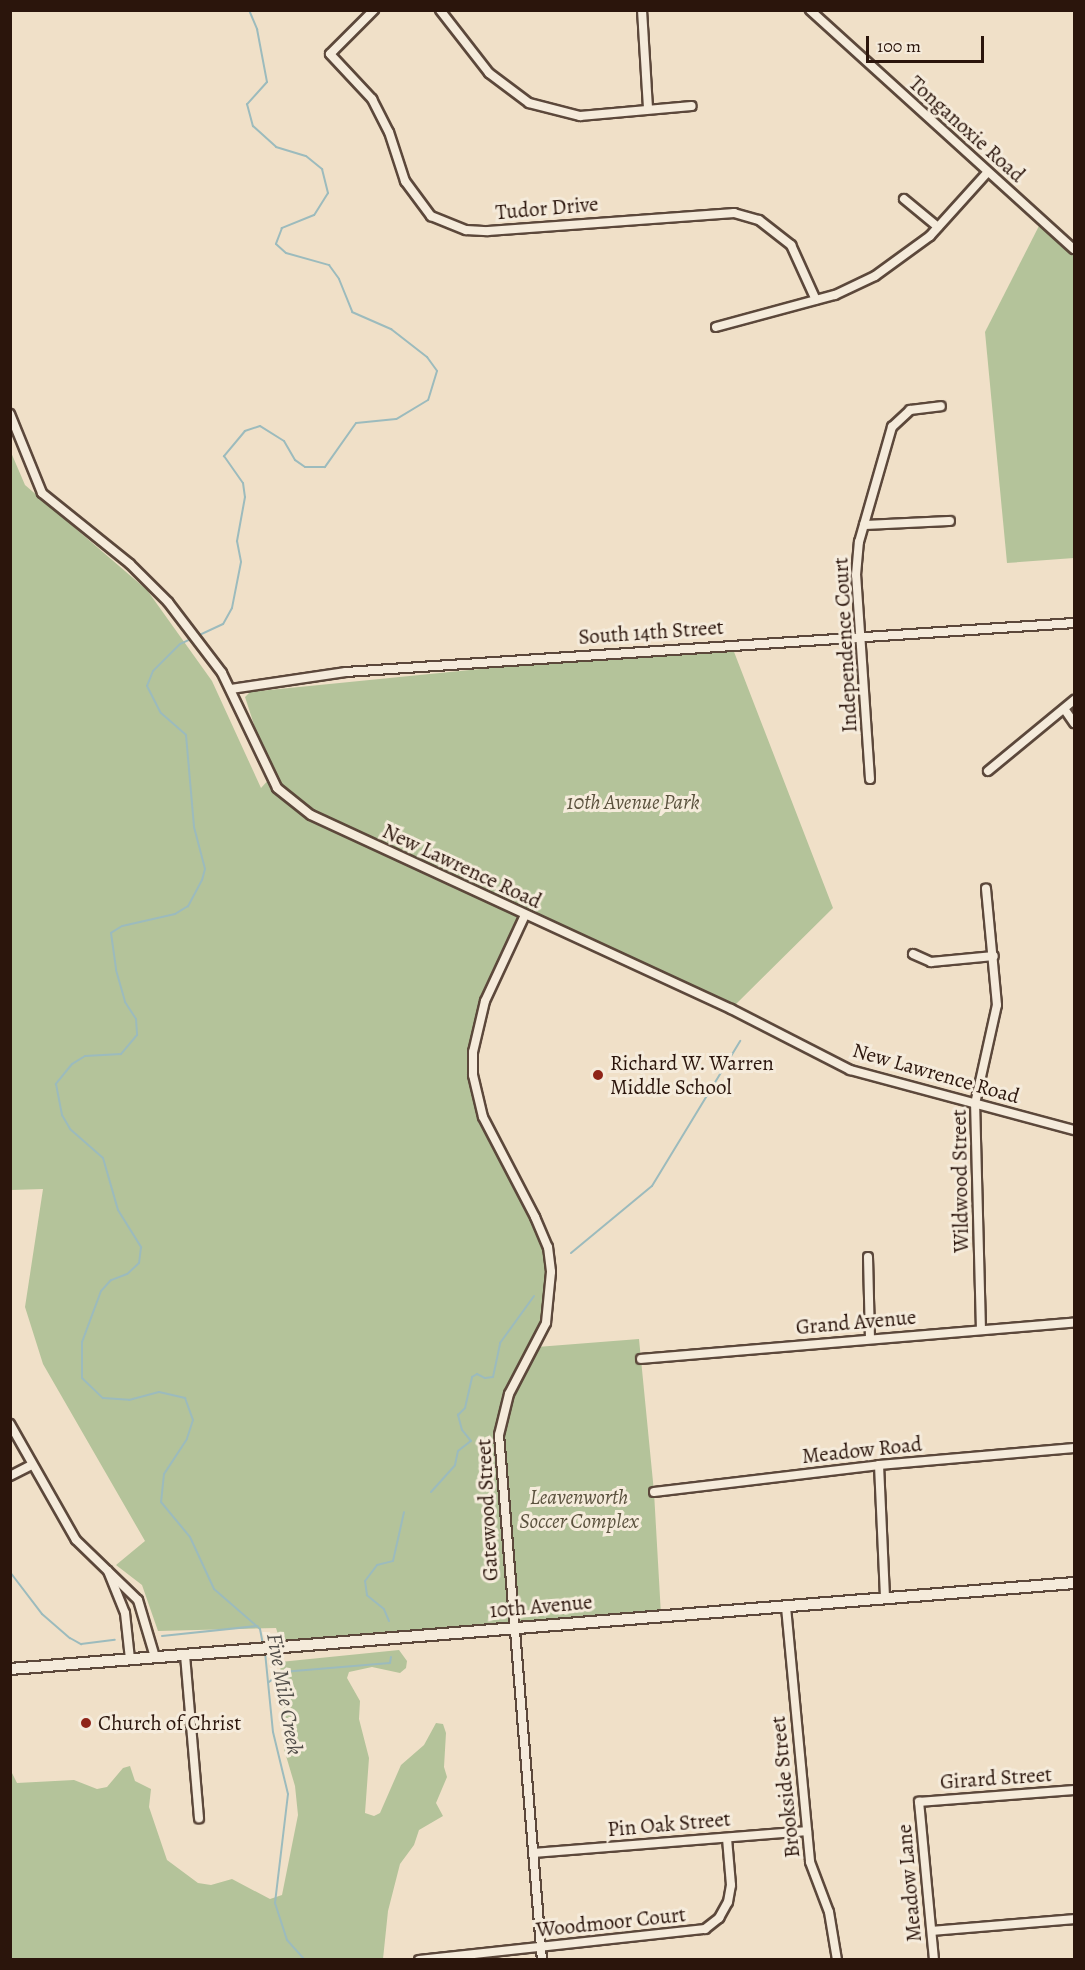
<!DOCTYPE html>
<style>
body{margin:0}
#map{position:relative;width:1085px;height:1970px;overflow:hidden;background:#f0e0c8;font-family:Alegreya,serif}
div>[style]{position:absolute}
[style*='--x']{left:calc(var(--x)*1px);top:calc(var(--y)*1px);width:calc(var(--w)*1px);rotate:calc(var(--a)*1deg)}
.green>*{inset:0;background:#b4c39a}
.stream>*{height:2px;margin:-1px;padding:0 1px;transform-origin:1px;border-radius:1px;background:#9cbbbd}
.roads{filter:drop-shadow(2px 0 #5c483b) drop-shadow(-2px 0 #5c483b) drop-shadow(0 2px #5c483b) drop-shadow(0 -2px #5c483b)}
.street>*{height:8px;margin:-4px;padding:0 4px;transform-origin:4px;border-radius:4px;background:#f5ebdb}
.secondary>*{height:10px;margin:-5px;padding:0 5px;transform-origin:5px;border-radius:5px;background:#f5ebdb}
.dots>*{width:16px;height:16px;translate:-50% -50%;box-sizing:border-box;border:3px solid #f5ebdb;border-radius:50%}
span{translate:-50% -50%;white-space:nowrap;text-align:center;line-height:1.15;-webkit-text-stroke:6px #f5ebdb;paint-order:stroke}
.street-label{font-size:21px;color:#2b150c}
.park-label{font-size:21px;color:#5b523e;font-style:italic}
.poi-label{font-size:21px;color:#2b150c}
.left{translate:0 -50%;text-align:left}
.water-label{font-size:22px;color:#534f4a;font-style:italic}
.frame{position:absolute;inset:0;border:12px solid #2b150c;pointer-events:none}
.scale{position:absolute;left:866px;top:36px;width:118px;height:27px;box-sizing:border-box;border:3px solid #2b150c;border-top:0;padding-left:8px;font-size:18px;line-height:21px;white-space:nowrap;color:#2b150c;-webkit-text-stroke:4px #f5ebdb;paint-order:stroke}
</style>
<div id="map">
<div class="green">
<i style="clip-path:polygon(1042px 220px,1074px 249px,1074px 558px,1007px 563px,985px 332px)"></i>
<i style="clip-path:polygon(10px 450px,25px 485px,147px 590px,212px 681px,261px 788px,271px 777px,245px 697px,250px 692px,731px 644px,833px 908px,731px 1009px,525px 916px,476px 1029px,477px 1096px,548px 1247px,551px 1296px,537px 1347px,639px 1339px,654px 1492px,661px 1615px,282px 1647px,276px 1628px,158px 1631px,142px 1585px,116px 1565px,145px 1541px,43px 1364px,25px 1307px,43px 1189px,11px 1190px)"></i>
<i style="clip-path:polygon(399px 1650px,407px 1661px,406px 1668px,400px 1673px,372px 1667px,349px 1672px,347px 1678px,360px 1701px,359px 1719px,369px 1758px,365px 1813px,374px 1816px,380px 1813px,401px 1765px,424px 1745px,436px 1723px,443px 1724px,446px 1733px,444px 1767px,447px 1777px,436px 1803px,443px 1816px,419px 1830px,414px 1845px,400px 1864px,388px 1911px,383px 1959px,11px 1959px,11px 1771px,17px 1783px,74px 1780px,97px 1789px,107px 1787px,123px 1768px,130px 1766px,135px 1781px,151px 1789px,149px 1807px,167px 1860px,198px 1883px,211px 1885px,232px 1879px,270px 1899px,282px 1895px,298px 1815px,295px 1786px,284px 1749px,280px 1662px)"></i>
</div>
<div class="stream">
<i style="--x:249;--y:10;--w:21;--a:67"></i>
<i style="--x:257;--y:29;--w:54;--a:79.3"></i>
<i style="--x:267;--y:82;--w:30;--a:132"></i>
<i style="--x:247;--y:104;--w:23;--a:75"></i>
<i style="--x:253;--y:126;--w:31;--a:42"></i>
<i style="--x:276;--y:147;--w:31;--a:17"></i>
<i style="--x:306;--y:156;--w:21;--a:39"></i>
<i style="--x:322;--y:169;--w:25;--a:76"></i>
<i style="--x:328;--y:193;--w:26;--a:122"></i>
<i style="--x:314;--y:215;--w:35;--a:158"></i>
<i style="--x:282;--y:228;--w:17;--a:111"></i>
<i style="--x:276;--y:244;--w:13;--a:42"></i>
<i style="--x:286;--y:253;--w:45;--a:15.6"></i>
<i style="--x:329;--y:265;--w:17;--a:54"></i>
<i style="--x:339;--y:279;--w:35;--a:68"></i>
<i style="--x:352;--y:312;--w:43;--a:23.6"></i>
<i style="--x:391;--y:329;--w:46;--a:37.9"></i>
<i style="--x:427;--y:357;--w:17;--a:54"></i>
<i style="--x:437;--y:371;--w:30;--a:107"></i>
<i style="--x:428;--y:400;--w:37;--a:149"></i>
<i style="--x:396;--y:419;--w:40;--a:174.3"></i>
<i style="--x:356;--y:423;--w:54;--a:125.2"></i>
<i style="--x:325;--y:467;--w:20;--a:180"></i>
<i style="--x:305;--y:467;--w:12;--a:-145"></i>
<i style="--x:295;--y:460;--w:22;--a:-120"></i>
<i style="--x:284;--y:441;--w:28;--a:-148"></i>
<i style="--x:260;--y:426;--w:16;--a:162"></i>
<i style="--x:245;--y:431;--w:33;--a:130"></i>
<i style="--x:224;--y:456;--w:33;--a:55"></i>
<i style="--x:243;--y:483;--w:14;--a:82"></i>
<i style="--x:245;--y:497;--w:45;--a:100.3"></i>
<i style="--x:237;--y:541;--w:21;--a:79"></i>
<i style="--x:241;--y:562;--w:47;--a:101.1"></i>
<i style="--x:232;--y:608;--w:18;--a:119"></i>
<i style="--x:223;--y:624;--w:47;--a:155.1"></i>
<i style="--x:180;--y:644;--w:38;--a:135"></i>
<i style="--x:153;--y:671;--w:16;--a:112"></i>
<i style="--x:147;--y:686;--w:30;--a:63"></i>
<i style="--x:161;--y:713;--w:33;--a:41"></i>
<i style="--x:186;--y:735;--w:92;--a:85"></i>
<i style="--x:194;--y:827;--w:43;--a:75.3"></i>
<i style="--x:205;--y:869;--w:11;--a:105"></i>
<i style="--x:202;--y:880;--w:30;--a:118"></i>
<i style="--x:188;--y:906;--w:15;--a:148"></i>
<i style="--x:175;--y:914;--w:54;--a:167.2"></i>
<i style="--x:122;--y:926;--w:13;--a:148"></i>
<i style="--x:111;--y:933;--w:37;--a:82"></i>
<i style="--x:116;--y:970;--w:33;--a:74"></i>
<i style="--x:125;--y:1002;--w:20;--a:57"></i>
<i style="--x:136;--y:1019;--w:16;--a:86"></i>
<i style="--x:137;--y:1035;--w:25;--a:130"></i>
<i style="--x:121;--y:1054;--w:36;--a:177"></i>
<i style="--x:85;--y:1056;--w:15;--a:148"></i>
<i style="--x:72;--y:1064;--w:26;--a:129"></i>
<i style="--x:56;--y:1084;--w:32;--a:79"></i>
<i style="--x:62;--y:1115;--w:16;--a:60"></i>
<i style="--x:70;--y:1129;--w:44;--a:41.3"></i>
<i style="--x:103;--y:1158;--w:54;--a:73.9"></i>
<i style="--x:118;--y:1210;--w:44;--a:58.1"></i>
<i style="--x:141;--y:1247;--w:16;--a:97"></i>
<i style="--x:139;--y:1263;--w:16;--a:137"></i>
<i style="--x:127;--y:1274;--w:17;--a:159"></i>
<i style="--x:111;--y:1280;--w:15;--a:132"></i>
<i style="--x:101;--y:1291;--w:54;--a:110.4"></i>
<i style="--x:82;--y:1342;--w:36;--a:90"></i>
<i style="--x:82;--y:1378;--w:29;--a:44"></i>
<i style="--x:103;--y:1398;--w:26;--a:4"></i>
<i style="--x:129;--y:1400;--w:31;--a:-15"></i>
<i style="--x:159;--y:1392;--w:27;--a:13"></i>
<i style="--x:185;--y:1398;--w:23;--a:70"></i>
<i style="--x:193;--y:1420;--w:20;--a:108"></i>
<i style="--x:187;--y:1439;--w:42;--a:123.3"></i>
<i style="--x:164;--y:1474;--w:28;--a:96"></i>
<i style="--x:161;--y:1502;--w:45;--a:50.4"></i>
<i style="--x:190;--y:1537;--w:57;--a:65.2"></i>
<i style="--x:214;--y:1589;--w:61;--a:41"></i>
<i style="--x:260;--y:1629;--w:15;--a:79"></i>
<i style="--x:571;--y:1253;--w:105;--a:-39.6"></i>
<i style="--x:652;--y:1186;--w:170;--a:-58.7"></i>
<i style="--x:431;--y:1492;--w:36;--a:-48"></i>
<i style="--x:455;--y:1465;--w:14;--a:-78"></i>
<i style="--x:458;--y:1451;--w:16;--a:-38"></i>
<i style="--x:471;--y:1441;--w:14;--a:-129"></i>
<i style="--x:462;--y:1430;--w:16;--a:-105"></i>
<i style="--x:458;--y:1415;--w:10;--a:-45"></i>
<i style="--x:465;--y:1408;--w:32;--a:-77"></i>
<i style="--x:472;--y:1377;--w:6;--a:-31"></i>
<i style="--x:477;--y:1374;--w:9;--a:27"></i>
<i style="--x:485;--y:1378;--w:8;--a:-7"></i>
<i style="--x:493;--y:1377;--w:35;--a:-78"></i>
<i style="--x:500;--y:1343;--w:58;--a:-54.1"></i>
<i style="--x:10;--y:1572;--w:53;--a:52.7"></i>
<i style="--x:42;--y:1614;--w:37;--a:41"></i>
<i style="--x:70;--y:1638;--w:13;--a:29"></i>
<i style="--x:81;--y:1644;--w:34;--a:-7"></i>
<i style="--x:389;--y:1621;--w:13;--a:-113"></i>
<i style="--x:384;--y:1609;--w:22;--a:-141"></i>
<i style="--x:367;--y:1595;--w:14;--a:-98"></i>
<i style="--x:365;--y:1581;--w:20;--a:-53"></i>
<i style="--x:377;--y:1565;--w:16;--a:-14"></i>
<i style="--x:393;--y:1561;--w:50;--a:-77.3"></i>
<i style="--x:162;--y:1636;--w:96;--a:-6"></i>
<i style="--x:265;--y:1652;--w:80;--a:84.3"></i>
<i style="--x:273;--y:1732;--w:64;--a:76.4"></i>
<i style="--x:288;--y:1794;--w:110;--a:96.8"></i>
<i style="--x:275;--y:1903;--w:39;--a:72"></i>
<i style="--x:287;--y:1940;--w:27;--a:48"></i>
<i style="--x:269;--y:1682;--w:16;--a:-38"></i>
<i style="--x:282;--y:1672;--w:108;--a:-4.8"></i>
<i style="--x:390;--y:1663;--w:6;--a:-81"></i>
</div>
<div class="roads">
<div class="street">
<i style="--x:374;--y:10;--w:62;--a:135"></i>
<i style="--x:330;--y:54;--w:62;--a:47"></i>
<i style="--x:372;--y:99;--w:37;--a:63"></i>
<i style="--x:389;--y:132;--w:52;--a:71.9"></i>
<i style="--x:405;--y:181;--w:44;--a:53.4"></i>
<i style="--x:431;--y:216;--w:38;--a:22"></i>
<i style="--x:466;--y:230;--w:22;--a:3"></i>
<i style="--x:488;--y:231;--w:247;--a:-4.2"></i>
<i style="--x:734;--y:213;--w:26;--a:16"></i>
<i style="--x:759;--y:220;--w:41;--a:38"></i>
<i style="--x:791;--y:245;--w:60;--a:65.6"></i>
<i style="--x:440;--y:10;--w:80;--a:52.1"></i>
<i style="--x:489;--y:73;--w:50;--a:36.9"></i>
<i style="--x:529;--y:103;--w:53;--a:14.3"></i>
<i style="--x:580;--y:116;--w:112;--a:-5.1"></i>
<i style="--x:642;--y:10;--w:99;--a:86.5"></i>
<i style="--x:810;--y:10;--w:356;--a:42.2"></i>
<i style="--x:904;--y:199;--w:44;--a:39.5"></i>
<i style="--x:716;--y:327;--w:123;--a:-15.1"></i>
<i style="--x:835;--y:295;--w:44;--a:-25.4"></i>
<i style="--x:875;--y:276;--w:68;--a:-36"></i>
<i style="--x:930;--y:236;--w:85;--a:-47.9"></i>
<i style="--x:10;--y:414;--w:85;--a:67.9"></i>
<i style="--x:42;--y:493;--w:113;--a:38.9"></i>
<i style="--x:130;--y:564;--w:54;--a:45"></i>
<i style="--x:168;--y:602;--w:89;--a:52.7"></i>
<i style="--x:222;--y:673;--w:127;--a:64.4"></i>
<i style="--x:277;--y:788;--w:43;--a:38.5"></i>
<i style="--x:311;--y:815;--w:463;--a:24.8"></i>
<i style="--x:731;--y:1009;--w:134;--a:27.1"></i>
<i style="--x:850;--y:1070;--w:232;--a:15"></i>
<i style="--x:864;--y:525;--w:86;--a:-2.7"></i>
<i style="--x:231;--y:689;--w:116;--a:-8.4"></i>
<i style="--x:346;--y:672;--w:730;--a:-3.85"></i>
<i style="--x:1065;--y:710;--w:16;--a:55"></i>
<i style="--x:988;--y:771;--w:112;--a:-39.5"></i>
<i style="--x:870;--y:779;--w:204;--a:-93.9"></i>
<i style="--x:856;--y:575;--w:33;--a:-85"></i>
<i style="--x:859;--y:542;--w:120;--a:-74"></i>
<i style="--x:892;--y:427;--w:25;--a:-43"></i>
<i style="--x:910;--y:410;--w:31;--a:-7"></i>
<i style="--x:525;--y:915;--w:95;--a:114.9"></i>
<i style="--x:485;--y:1001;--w:52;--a:103.2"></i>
<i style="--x:473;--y:1052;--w:23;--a:90"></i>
<i style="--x:473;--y:1075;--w:43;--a:76.6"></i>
<i style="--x:483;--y:1117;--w:113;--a:62.5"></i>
<i style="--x:535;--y:1217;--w:33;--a:67"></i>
<i style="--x:548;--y:1247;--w:25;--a:83"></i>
<i style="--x:551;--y:1272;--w:51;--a:95.6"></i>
<i style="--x:546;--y:1323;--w:80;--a:117.5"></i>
<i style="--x:509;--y:1394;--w:42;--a:103.7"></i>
<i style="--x:499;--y:1435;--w:527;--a:85.32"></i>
<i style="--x:913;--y:954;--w:20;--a:24"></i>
<i style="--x:931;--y:962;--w:63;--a:-5.4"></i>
<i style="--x:868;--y:1257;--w:81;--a:88.6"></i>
<i style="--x:981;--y:1330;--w:226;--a:-91.5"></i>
<i style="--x:975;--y:1104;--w:101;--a:-77.5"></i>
<i style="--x:997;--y:1005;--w:117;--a:-95.4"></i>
<i style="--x:641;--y:1359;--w:434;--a:-4.8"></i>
<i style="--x:10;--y:1424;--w:133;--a:60.4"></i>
<i style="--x:76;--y:1540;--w:86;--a:44.1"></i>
<i style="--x:138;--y:1600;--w:59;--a:73.4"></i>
<i style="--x:879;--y:1465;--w:133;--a:87.4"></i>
<i style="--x:10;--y:1476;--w:25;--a:-27"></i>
<i style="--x:654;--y:1492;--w:227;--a:-6.8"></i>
<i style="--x:879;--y:1465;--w:196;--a:-5"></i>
<i style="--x:108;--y:1571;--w:45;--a:68"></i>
<i style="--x:125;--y:1613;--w:46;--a:83.8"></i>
<i style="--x:786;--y:1607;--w:256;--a:84.6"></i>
<i style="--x:810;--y:1862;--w:53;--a:69.2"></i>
<i style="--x:829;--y:1912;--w:49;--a:80.5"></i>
<i style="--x:185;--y:1655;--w:164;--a:85.1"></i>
<i style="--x:534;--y:1853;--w:274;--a:-4.6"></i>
<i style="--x:932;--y:1931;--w:143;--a:-4.8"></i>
<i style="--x:419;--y:1960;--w:288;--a:-6.2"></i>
<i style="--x:705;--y:1929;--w:18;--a:-38"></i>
<i style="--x:719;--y:1918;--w:18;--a:-61"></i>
<i style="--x:728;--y:1902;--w:17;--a:-80"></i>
<i style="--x:731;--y:1885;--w:47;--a:-94.9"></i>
<i style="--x:934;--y:1960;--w:159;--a:-95.4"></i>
<i style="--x:919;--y:1802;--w:155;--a:-4.4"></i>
</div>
<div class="secondary">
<i style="--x:10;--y:1669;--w:1067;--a:-4.62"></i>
</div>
</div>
<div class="dots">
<i style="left:598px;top:1075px;background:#8f2418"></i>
<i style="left:86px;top:1723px;background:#8f2418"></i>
</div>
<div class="street-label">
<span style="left:967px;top:129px;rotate:42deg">Tonganoxie Road</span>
<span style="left:547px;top:208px;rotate:-5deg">Tudor Drive</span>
<span style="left:651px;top:632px;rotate:-4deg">South 14th Street</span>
<span style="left:845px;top:645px;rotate:-93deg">Independence Court</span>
<span style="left:462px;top:866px;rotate:25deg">New Lawrence Road</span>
<span style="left:936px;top:1073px;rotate:16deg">New Lawrence Road</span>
<span style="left:960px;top:1181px;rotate:-91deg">Wildwood Street</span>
<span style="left:856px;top:1322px;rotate:-5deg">Grand Avenue</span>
<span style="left:862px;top:1450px;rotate:-6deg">Meadow Road</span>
<span style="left:487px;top:1510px;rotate:-93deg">Gatewood Street</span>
<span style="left:541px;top:1606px;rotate:-5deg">10th Avenue</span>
<span style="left:996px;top:1778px;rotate:-4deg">Girard Street</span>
<span style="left:785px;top:1787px;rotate:-96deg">Brookside Street</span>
<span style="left:669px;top:1824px;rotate:-5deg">Pin Oak Street</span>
<span style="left:909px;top:1883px;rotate:-95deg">Meadow Lane</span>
<span style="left:611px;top:1922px;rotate:-6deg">Woodmoor Court</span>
</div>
<div class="park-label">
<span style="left:633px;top:802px">10th Avenue Park</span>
<span style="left:579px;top:1509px">Leavenworth<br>Soccer Complex</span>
</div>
<div class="poi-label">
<span class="left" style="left:610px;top:1075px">Richard W. Warren<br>Middle School</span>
<span class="left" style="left:98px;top:1723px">Church of Christ</span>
</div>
<div class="water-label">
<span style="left:284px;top:1694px;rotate:80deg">Five Mile Creek</span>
</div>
<div class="frame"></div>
<div class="scale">100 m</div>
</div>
